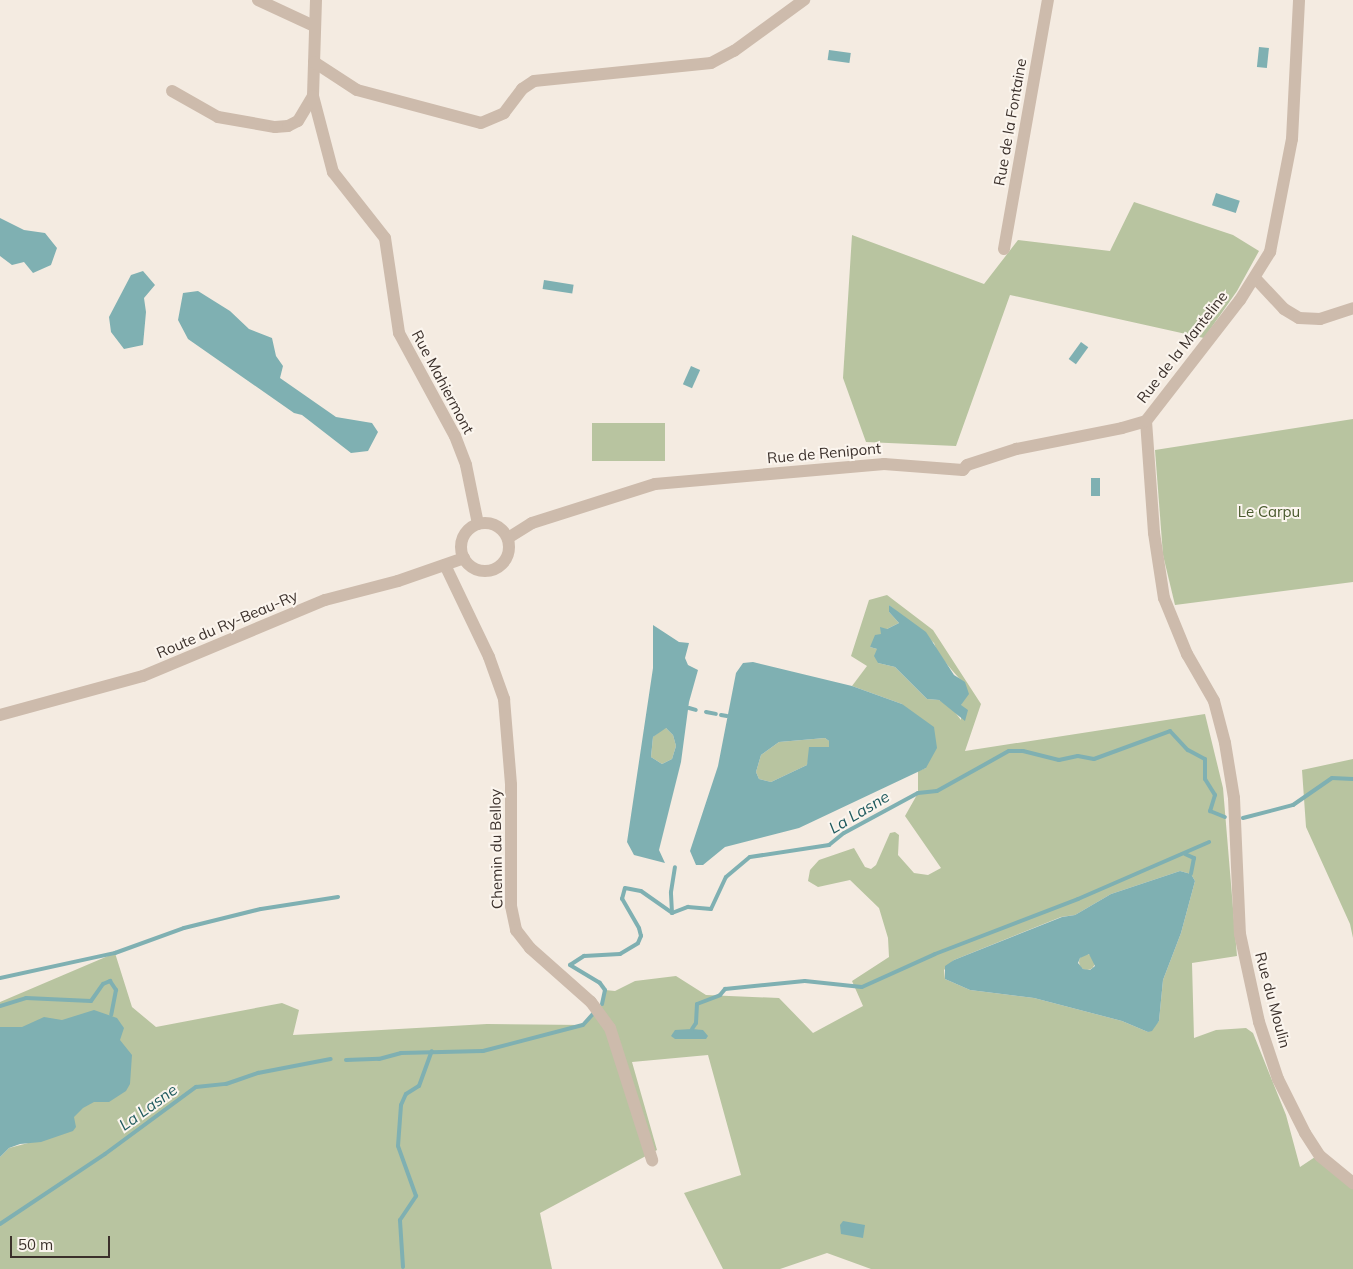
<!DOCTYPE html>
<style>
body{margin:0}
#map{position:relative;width:1353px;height:1269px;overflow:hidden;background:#f4ebe1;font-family:Mulish,sans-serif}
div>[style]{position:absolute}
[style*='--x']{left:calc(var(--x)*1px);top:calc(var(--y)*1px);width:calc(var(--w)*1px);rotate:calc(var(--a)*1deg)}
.green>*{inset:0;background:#b8c4a0;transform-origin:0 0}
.round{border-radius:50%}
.water>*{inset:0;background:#7fb0b2;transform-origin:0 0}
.stream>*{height:4px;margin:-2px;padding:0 2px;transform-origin:2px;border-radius:2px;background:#7fb0b2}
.minor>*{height:12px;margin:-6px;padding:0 6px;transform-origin:6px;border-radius:6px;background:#cdbbac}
.tertiary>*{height:12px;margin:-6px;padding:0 6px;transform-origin:6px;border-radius:6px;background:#cdbbac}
.tertiary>.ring{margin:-6px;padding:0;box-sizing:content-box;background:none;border:12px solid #cdbbac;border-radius:50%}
span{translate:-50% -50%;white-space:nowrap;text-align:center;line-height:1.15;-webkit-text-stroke:4px #fbf5ee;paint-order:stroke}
.street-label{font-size:15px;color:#3b302b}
.park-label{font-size:15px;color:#4a5a2e}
.water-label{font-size:16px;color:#1f5a5e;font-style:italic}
.scale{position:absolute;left:10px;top:1236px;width:100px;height:22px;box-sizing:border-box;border:2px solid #3b302b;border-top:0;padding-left:6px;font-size:15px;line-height:18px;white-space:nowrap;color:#3b302b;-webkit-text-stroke:4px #fbf5ee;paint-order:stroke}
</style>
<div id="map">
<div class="green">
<i style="clip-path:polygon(1134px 202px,1233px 235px,1259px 251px,1237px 291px,1204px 338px,1010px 295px,956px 446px,866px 442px,843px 378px,852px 235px,984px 284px,1018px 240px,1110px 251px)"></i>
<i style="clip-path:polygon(1353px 419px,1353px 582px,1175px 605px,1163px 555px,1155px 450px)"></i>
<i style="left:665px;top:423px;width:38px;height:73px;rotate:90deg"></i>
<i style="clip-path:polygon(evenodd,887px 595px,933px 630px,981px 704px,965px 751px,1205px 714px,1223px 788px,1237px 956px,1192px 963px,1194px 1038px,1216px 1030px,1246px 1028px,1253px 1033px,1286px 1115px,1300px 1167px,1321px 1153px,1353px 1176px,1353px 1269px,871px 1269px,827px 1253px,780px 1269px,723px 1269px,684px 1193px,741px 1175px,708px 1055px,632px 1062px,657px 1150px,540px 1213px,552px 1269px,0 1269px,0 1157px,9px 1148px,32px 1142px,0 1126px,0 1002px,115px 953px,132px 1007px,156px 1027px,282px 1003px,299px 1010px,293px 1035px,487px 1024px,583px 1025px,602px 1004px,605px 990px,615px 991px,635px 981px,676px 976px,706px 995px,779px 998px,813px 1033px,863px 1006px,852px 981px,889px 957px,888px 938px,879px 908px,850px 880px,818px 887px,808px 881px,810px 870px,819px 860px,854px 848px,865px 867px,871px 869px,876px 865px,890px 833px,895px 832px,899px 835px,898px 855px,914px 873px,928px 875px,941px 868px,905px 816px,918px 793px,918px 771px,926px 768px,902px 704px,852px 686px,867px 666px,851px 656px,869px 600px,887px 595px,889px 605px,934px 643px,938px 654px,964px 684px,966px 688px,961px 705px,961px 720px,951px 707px,939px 700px,927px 699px,895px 667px,878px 663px,877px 649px,870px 647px,887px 629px,899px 623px,889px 612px,889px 605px,887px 595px,1180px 871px,1191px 874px,1195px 881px,1181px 933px,1163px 980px,1159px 1021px,1148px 1032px,1122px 1021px,1034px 998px,970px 990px,945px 979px,944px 970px,954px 960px,1061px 917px,1075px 915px,1111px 894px,1180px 871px)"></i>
<i style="clip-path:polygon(665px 727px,673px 735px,676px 746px,672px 759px,662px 764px,651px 757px,653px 737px)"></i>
<i style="clip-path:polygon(825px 738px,829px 741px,829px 747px,820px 747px,810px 755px,807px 765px,771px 782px,759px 779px,756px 772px,761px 755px,779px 742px)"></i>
<i style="clip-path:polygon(1353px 759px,1353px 938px,1350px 924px,1306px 827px,1302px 770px)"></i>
<i class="round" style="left:1079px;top:954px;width:16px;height:16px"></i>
</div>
<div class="water">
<i style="left:1259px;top:47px;width:10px;height:20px;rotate:6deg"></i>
<i style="left:829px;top:50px;width:22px;height:10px;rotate:8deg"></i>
<i style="left:1216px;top:193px;width:25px;height:13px;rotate:18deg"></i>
<i style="clip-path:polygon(0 218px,24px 230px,45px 233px,57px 248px,51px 265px,33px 273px,24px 262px,12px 265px,0 256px)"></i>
<i style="clip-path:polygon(143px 271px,155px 285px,144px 298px,146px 312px,143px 345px,124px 349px,111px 332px,109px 317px,131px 275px)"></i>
<i style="left:544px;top:280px;width:30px;height:9px;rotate:9deg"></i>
<i style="clip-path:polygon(198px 291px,230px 311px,249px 329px,272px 338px,276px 356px,283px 366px,280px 378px,336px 417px,372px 423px,378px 432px,368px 451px,351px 453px,302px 415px,294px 413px,188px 339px,178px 320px,183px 293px)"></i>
<i style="left:1081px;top:342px;width:9px;height:21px;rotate:36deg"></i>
<i style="left:691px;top:366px;width:10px;height:20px;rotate:24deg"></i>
<i style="left:1091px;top:478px;width:9px;height:18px"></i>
<i style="clip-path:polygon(889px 605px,926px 632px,954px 675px,965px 682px,969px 694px,961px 705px,968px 710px,965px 721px,939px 700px,927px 699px,895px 667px,878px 663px,874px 656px,877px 649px,870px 647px,875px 635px,881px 634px,880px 627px,887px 629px,899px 623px,889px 612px)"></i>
<i style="clip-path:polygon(evenodd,653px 625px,679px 642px,689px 643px,685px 658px,688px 665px,698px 670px,689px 702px,681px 762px,659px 850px,665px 863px,634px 855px,627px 842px,653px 668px,653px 625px,666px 728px,673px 735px,676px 746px,672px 759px,662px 764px,651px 757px,653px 737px,666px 728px)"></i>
<i style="clip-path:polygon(evenodd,753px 662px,852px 686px,902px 704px,934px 727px,937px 748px,926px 768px,799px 828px,725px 847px,703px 865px,696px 865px,690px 851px,718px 766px,736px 673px,743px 663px,753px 662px,825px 738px,829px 741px,829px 747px,809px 747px,807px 765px,771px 782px,759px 779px,756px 772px,761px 755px,779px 742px,825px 738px)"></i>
<i style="clip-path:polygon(evenodd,1180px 871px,1191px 874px,1195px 881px,1181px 933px,1163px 980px,1159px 1021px,1152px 1031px,1148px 1032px,1122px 1021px,1034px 998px,970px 990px,945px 979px,945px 966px,954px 960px,1062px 917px,1075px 915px,1111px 894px,1180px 871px,1089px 954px,1095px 966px,1090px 970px,1083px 969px,1078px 963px,1080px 958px,1089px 954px)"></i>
<i style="clip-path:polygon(94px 1010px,117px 1018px,124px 1028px,120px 1040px,132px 1055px,130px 1084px,126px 1091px,109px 1102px,94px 1102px,83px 1108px,74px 1117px,76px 1127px,73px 1131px,41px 1142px,20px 1144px,9px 1148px,0 1157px,0 1027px,22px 1027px,44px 1017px,62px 1020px)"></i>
<i style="clip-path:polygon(692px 1029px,703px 1030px,708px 1036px,706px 1039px,675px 1039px,671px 1036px,675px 1030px)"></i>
<i style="clip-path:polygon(843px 1221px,865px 1225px,863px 1238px,841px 1234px,840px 1225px)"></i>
</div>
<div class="stream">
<i style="--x:689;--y:708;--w:7;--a:16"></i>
<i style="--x:706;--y:712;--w:10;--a:11"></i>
<i style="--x:721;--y:715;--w:6;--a:9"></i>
<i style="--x:1243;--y:818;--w:52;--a:-14.6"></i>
<i style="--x:1293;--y:805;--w:47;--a:-34.7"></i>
<i style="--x:1332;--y:778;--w:21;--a:3"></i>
<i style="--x:1185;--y:854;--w:10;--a:24"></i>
<i style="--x:1194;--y:858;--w:16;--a:101"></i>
<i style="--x:672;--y:913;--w:21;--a:-93"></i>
<i style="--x:671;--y:892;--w:25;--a:-81"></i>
<i style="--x:0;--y:978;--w:118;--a:-12.3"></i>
<i style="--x:115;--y:953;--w:73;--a:-19.9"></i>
<i style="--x:184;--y:928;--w:79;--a:-13.9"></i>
<i style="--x:261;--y:909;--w:78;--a:-8.9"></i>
<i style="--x:602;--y:1004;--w:14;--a:-78"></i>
<i style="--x:605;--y:990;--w:9;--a:-126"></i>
<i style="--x:600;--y:983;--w:35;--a:-149"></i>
<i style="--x:570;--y:965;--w:17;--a:-33"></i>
<i style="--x:584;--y:956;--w:36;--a:-3"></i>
<i style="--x:620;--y:954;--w:21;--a:-31"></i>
<i style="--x:638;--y:943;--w:8;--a:-67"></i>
<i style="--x:641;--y:936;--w:8;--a:-104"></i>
<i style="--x:639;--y:928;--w:34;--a:-120"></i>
<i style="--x:622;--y:899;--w:11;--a:-75"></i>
<i style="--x:625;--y:888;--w:16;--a:11"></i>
<i style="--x:641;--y:891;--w:38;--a:35"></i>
<i style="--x:672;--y:913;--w:17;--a:-21"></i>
<i style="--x:688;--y:907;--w:23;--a:5"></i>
<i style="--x:711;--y:909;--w:35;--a:-65"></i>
<i style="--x:726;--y:877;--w:31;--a:-40"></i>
<i style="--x:750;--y:857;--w:80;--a:-8.6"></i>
<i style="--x:829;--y:845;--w:19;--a:-39"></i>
<i style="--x:844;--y:833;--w:84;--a:-28.4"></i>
<i style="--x:918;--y:793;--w:19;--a:-6"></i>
<i style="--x:937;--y:791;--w:82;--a:-29.1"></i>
<i style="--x:1009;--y:751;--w:14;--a:0"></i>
<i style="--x:1023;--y:751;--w:37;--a:14"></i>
<i style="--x:1059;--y:760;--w:19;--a:-12"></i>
<i style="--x:1078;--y:756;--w:16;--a:11"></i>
<i style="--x:1094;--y:759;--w:81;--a:-20.2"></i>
<i style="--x:1170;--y:731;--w:26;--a:47"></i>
<i style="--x:1188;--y:750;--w:19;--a:28"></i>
<i style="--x:1205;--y:759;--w:20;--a:90"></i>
<i style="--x:1205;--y:779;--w:19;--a:58"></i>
<i style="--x:1215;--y:795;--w:17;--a:107"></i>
<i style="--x:1210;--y:811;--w:16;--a:22"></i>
<i style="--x:0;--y:1006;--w:27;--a:-17"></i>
<i style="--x:26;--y:998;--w:65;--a:2.6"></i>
<i style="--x:91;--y:1001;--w:21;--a:-55"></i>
<i style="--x:103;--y:984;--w:8;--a:-23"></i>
<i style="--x:110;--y:981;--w:11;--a:56"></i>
<i style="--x:116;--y:990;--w:25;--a:101"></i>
<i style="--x:692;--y:1029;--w:7;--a:-56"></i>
<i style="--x:696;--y:1023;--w:19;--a:-87"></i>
<i style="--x:697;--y:1004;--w:25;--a:-21"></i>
<i style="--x:720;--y:995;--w:8;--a:-50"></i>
<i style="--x:725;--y:989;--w:80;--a:-5.7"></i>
<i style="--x:805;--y:981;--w:57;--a:6"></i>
<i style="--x:862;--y:987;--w:80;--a:-24.3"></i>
<i style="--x:935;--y:954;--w:153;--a:-21"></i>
<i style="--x:1078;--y:899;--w:143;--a:-23.5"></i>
<i style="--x:346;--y:1060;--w:33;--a:-2"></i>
<i style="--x:379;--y:1059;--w:23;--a:-15"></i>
<i style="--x:401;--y:1053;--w:82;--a:-1.4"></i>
<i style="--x:483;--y:1051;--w:103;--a:-14.6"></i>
<i style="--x:583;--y:1025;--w:15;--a:-48"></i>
<i style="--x:0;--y:1224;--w:126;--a:-33.7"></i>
<i style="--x:105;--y:1154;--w:113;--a:-36.4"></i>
<i style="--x:196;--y:1087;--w:30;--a:-6"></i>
<i style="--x:226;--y:1084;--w:34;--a:-19"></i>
<i style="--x:258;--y:1073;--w:74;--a:-10.9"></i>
<i style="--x:403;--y:1267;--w:47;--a:-93.7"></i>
<i style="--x:400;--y:1220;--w:29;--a:-56"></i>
<i style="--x:416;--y:1196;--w:53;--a:-109.8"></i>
<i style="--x:398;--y:1146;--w:41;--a:-85.8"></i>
<i style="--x:401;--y:1105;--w:12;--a:-66"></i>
<i style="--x:406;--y:1094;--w:15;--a:-32"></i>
<i style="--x:419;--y:1086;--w:37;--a:-70"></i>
</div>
<div class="minor">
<i style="--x:258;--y:0;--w:62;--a:24.9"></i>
<i style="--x:316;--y:0;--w:96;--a:91.8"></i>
<i style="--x:313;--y:96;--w:79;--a:75.3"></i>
<i style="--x:333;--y:172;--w:84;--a:51.8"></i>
<i style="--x:385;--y:238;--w:96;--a:81.6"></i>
<i style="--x:399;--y:333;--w:117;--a:61.5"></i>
<i style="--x:455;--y:436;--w:31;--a:69"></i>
<i style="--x:466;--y:465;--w:60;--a:78.5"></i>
<i style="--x:314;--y:62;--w:51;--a:33.1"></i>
<i style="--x:357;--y:90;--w:128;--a:14.9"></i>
<i style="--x:481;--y:123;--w:25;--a:-23"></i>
<i style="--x:504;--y:113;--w:30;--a:-53"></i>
<i style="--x:522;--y:89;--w:14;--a:-34"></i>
<i style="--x:534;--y:81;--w:178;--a:-5.8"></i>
<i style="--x:711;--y:63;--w:26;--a:-28"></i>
<i style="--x:734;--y:51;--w:87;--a:-36.1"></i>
<i style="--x:172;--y:91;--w:53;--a:29.5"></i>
<i style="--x:218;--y:117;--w:58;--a:10"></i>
<i style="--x:275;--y:127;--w:13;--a:-4"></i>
<i style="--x:288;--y:126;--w:11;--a:-27"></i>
<i style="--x:298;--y:121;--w:29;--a:-59"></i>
<i style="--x:1004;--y:249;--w:253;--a:-80"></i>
<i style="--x:1255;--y:278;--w:42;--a:46.9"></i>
<i style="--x:1284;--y:309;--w:17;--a:31"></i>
<i style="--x:1299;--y:318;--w:21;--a:3"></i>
<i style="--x:1320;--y:319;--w:35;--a:-18"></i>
<i style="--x:1146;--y:421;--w:112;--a:85.9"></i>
<i style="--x:1154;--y:533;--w:66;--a:81.3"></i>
<i style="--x:1164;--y:598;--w:61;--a:67.7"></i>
<i style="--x:1187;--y:654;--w:54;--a:60.1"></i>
<i style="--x:1214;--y:701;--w:43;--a:75.3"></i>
<i style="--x:1225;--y:743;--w:56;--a:80.7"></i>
<i style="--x:1234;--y:798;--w:136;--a:87.5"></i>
<i style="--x:1240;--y:934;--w:90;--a:77.8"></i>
<i style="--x:1259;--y:1022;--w:60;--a:71.6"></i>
<i style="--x:1278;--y:1079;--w:60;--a:63.4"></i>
<i style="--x:1305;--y:1133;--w:27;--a:57"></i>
<i style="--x:1320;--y:1156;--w:43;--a:39.3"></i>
<i style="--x:445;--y:565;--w:102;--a:64.4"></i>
<i style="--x:489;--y:657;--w:45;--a:70.3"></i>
<i style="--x:504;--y:699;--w:86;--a:85.3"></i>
<i style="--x:511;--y:785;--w:121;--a:90"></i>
<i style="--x:511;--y:906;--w:25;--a:78"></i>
<i style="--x:516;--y:930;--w:23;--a:52"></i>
<i style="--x:530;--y:948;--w:81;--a:41.5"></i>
<i style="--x:591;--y:1002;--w:32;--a:54"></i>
<i style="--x:610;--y:1028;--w:139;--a:72.3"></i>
</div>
<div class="tertiary">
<i class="ring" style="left:461px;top:523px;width:36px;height:36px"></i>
<i style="--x:508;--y:538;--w:28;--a:-32"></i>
<i style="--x:532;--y:523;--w:129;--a:-17.6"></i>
<i style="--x:655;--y:484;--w:230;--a:-5"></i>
<i style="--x:884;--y:464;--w:79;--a:4.3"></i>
<i style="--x:963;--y:470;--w:6;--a:-51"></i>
<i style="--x:967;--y:465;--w:52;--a:-18.1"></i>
<i style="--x:1016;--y:449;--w:108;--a:-11.2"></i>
<i style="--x:1122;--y:428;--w:25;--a:-16"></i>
<i style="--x:1146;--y:421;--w:153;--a:-52.2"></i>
<i style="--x:1240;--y:300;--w:57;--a:-58"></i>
<i style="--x:1270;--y:252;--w:115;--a:-79"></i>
<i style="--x:1292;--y:139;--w:139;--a:-87.1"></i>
<i style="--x:0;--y:715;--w:148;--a:-15.3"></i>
<i style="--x:143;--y:676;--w:197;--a:-22.7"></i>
<i style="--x:325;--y:600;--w:75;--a:-14.6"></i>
<i style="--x:398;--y:581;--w:70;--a:-19.2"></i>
</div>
<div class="street-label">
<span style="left:1010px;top:122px;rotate:-80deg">Rue de la Fontaine</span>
<span style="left:1182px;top:347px;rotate:-52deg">Rue de la Manteline</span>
<span style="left:443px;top:382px;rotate:62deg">Rue Mahiermont</span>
<span style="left:824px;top:453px;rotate:-5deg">Rue de Renipont</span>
<span style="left:227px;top:624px;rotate:-23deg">Route du Ry-Beau-Ry</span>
<span style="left:496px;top:849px;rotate:-91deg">Chemin du Belloy</span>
<span style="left:1273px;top:1000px;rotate:75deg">Rue du Moulin</span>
</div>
<div class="park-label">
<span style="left:1269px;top:512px">Le Carpu</span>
</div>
<div class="water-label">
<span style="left:859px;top:812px;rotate:-31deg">La Lasne</span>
<span style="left:148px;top:1107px;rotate:-36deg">La Lasne</span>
</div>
<div class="scale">50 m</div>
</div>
